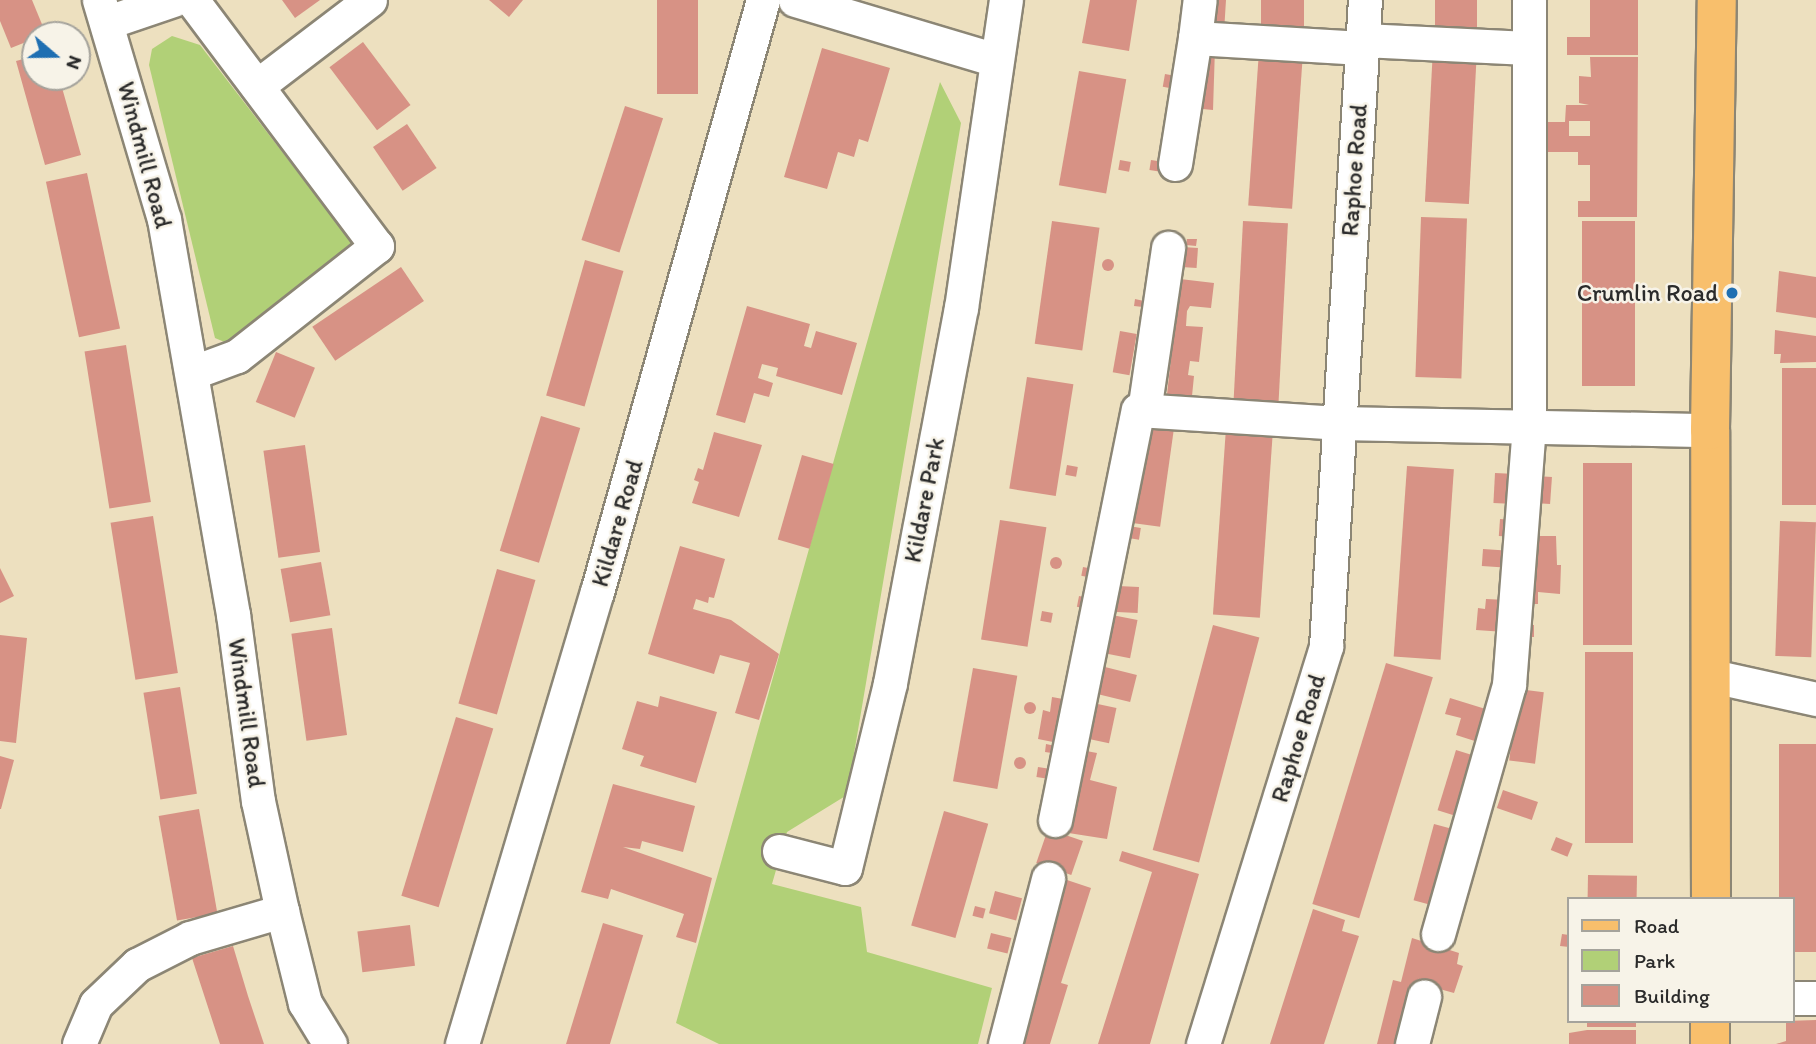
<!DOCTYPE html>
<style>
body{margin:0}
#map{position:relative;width:1816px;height:1044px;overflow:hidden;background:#ede0bf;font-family:Itim,sans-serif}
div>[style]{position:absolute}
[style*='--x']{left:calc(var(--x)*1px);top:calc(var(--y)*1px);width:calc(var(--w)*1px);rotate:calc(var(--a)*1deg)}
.green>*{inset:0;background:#b1d077}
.building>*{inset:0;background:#d79285;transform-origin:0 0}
.round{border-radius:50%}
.roads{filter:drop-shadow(2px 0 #8c8675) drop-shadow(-2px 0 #8c8675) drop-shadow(0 2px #8c8675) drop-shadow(0 -2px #8c8675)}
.minor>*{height:33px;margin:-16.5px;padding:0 16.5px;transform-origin:16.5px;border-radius:16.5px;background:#fff}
.major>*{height:38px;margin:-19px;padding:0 19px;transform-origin:19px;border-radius:19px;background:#f8bf6c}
.dots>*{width:19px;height:19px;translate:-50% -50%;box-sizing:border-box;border:4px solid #f7f3e8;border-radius:50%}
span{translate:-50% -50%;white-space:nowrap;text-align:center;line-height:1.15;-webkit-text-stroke:5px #f7f3e8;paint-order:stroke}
.street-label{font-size:24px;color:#2b2b2b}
.poi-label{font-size:24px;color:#2b2b2b}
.right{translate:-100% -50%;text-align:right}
.legend{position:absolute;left:1567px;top:897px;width:228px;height:126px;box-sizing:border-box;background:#f7f3e8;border:2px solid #a5a39c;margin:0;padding:9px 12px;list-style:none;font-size:21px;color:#2b2b2b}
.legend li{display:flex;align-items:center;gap:14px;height:35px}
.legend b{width:35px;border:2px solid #a5a39c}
.north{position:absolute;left:21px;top:21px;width:70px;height:70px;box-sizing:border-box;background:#f7f3e8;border:2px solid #a5a39c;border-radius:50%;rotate:110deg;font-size:19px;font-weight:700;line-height:28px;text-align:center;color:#2b2b2b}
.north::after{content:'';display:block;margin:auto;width:24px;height:32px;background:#1f6fb2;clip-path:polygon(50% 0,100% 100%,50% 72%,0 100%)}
</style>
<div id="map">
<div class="green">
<i style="clip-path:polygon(172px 36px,200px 45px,357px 249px,229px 344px,215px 338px,149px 65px,152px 49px)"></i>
<i style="clip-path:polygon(940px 82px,961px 123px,847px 795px,787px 832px,772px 884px,861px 907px,867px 952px,992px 988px,978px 1044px,719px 1044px,676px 1023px)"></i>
</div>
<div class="building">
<i style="clip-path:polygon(0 0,32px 0,46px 34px,11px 48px,0 21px)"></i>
<i style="clip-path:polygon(282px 0,320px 0,295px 18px)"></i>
<i style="clip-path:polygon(489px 0,523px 0,509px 17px)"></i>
<i style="left:657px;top:0;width:41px;height:94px"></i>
<i style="clip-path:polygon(1090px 0,1137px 0,1129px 51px,1082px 43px)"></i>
<i style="clip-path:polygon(1208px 0,1226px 0,1224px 32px,1205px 16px)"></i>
<i style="left:1261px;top:0;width:43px;height:34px"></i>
<i style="left:1435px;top:0;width:42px;height:36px"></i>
<i style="clip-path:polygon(1590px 0,1638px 0,1638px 55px,1567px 55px,1567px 37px,1590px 37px)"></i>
<i style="left:363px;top:42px;width:79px;height:42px;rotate:53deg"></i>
<i style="clip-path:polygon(822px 48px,890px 68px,868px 142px,859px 139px,854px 157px,838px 152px,827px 189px,784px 177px)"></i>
<i style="clip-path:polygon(1215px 48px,1213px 110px,1192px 108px,1201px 54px)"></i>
<i style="left:1433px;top:48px;width:44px;height:154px;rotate:3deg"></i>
<i style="left:1259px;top:51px;width:44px;height:155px;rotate:4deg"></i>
<i style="clip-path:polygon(35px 56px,35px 77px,59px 77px,81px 155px,45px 165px,16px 61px)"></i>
<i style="clip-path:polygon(evenodd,1590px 57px,1638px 57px,1637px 217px,1578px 217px,1578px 201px,1590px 201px,1590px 165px,1578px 165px,1578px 152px,1536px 152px,1536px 122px,1565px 122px,1566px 105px,1589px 105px,1579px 103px,1579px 76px,1591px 77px,1590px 57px,1569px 121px,1590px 121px,1590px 136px,1569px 136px,1569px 121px)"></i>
<i style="left:1079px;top:71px;width:48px;height:116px;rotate:10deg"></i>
<i style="left:1165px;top:74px;width:11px;height:13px;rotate:10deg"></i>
<i style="left:625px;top:106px;width:40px;height:141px;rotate:18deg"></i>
<i style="left:407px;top:124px;width:53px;height:41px;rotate:56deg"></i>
<i style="left:1120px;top:160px;width:11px;height:10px;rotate:10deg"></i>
<i style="left:1151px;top:160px;width:13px;height:10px;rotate:9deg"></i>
<i style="left:87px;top:173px;width:159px;height:42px;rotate:78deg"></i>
<i style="left:1421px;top:217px;width:46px;height:160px;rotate:2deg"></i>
<i style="left:1052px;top:221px;width:48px;height:124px;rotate:8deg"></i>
<i style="left:1243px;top:221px;width:45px;height:189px;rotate:3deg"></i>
<i style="left:1635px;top:221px;width:165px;height:53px;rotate:90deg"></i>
<i style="clip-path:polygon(1187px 239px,1197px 239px,1196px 246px,1186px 245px)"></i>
<i style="left:1183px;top:247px;width:15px;height:20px;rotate:4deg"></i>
<i class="round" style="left:1102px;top:259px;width:12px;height:12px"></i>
<i style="left:585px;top:260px;width:40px;height:141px;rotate:16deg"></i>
<i style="left:401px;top:267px;width:41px;height:107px;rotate:56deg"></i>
<i style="clip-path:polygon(1779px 271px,1816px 277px,1816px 318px,1776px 312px)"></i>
<i style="clip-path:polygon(1180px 279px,1214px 283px,1211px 308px,1190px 306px,1187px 311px,1186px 326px,1203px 327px,1199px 362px,1190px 361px,1188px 375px,1194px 376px,1191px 406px,1166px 403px)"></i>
<i style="clip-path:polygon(1135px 299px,1144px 301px,1143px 307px,1134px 306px)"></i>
<i style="clip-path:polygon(747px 306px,810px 324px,804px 346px,811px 348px,816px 331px,857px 343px,842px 395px,776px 376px,778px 368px,762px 364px,758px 378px,773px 383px,769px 397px,754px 393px,745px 423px,716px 415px)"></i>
<i style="clip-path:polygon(1775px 330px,1816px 336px,1816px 362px,1780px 363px,1781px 354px,1774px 354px)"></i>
<i style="left:1120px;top:331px;width:17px;height:42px;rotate:10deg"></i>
<i style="left:126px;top:345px;width:159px;height:42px;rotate:81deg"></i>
<i style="left:276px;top:352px;width:42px;height:54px;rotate:22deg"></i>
<i style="left:1782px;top:368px;width:34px;height:137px"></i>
<i style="left:1027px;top:377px;width:47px;height:113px;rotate:9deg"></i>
<i style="left:541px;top:416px;width:41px;height:141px;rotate:17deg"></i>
<i style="left:1147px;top:419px;width:28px;height:105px;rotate:8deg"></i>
<i style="left:1226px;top:428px;width:47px;height:187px;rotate:4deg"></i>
<i style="clip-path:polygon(714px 432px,762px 445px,739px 517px,692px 503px,699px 482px,694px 480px,698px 468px,703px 470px)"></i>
<i style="left:305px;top:445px;width:108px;height:42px;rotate:82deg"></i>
<i style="left:802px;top:455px;width:33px;height:88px;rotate:16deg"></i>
<i style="left:1583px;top:463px;width:49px;height:182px"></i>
<i style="left:1067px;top:465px;width:11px;height:10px;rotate:10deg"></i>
<i style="left:1407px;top:466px;width:47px;height:191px;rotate:4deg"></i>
<i style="left:1495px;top:473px;width:21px;height:30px;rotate:3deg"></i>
<i style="left:1536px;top:476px;width:16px;height:27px;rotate:4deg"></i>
<i style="left:153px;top:516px;width:159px;height:43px;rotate:81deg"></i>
<i style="left:1500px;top:519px;width:13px;height:17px;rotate:4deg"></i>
<i style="left:1000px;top:520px;width:47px;height:121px;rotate:9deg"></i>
<i style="left:1780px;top:521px;width:36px;height:135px;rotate:2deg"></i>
<i style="left:1129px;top:526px;width:12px;height:12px;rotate:9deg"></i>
<i style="clip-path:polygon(1528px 536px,1556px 536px,1557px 565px,1561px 565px,1560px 594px,1538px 592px,1538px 604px,1525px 604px)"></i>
<i style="clip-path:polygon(680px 546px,725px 559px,714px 598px,709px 597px,708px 603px,696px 599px,693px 609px,731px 620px,779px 654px,759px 720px,735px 713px,750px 663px,720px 655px,714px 674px,648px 654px)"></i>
<i style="left:1483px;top:549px;width:26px;height:17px;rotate:4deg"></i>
<i class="round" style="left:1050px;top:557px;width:12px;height:12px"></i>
<i style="left:321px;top:562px;width:54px;height:41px;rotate:80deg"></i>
<i style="left:1083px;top:567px;width:10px;height:9px;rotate:11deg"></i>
<i style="clip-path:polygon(0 568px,14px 596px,0 603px)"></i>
<i style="left:497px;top:569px;width:40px;height:140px;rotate:16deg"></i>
<i style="left:1118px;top:586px;width:21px;height:26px;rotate:3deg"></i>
<i style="left:1079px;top:596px;width:10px;height:11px;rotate:11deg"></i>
<i style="clip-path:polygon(1486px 599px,1507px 600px,1505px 632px,1476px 630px,1478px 608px,1485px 609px)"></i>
<i style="left:1042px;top:611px;width:11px;height:10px;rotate:10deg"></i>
<i style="left:1112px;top:615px;width:26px;height:39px;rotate:11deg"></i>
<i style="left:1213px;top:625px;width:48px;height:233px;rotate:15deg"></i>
<i style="left:1524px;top:625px;width:10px;height:12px"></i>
<i style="left:332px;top:628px;width:108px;height:41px;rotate:82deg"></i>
<i style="clip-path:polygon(0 635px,27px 638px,16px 743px,0 741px)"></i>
<i style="left:1585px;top:652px;width:48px;height:191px"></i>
<i style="left:1386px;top:663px;width:49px;height:252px;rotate:17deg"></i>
<i style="left:1101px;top:666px;width:37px;height:28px;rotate:14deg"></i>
<i style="left:973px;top:668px;width:45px;height:115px;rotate:10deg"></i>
<i style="left:180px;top:687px;width:108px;height:37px;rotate:81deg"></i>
<i style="left:1518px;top:689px;width:26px;height:72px;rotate:7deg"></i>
<i style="clip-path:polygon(660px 696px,717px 712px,696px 783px,640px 766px,644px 756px,622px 749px,637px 701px,658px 707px)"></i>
<i style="clip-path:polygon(1052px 697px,1063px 699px,1058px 743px,1038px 739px,1043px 710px,1050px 712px)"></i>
<i style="clip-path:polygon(1450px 698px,1492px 711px,1481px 743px,1456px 735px,1461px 718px,1445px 714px)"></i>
<i class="round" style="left:1024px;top:702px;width:12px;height:12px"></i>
<i style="left:1093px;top:703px;width:24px;height:36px;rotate:12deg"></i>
<i style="left:456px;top:717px;width:39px;height:187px;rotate:17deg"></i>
<i style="clip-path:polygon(1046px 744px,1060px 747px,1058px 754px,1045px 752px)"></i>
<i style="clip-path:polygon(1779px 744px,1816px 744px,1816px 952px,1793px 952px,1793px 899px,1779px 899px)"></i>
<i style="clip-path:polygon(1081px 750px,1097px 753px,1090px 780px,1117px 787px,1107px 839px,1062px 832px)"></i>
<i style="left:1456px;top:750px;width:21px;height:63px;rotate:17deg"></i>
<i style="clip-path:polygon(0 756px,14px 760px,1px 809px,0 809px)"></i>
<i class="round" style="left:1014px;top:757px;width:12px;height:12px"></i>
<i style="left:1038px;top:767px;width:13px;height:10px;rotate:9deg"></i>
<i style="clip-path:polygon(613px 784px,695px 806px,683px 852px,642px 841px,640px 849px,623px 847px,712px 878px,696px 943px,676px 937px,684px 914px,611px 889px,608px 899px,581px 892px)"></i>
<i style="left:1503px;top:790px;width:37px;height:19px;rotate:19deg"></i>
<i style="left:199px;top:809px;width:106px;height:41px;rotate:80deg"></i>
<i style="left:944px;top:811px;width:46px;height:119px;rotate:16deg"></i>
<i style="left:1434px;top:824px;width:23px;height:79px;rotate:15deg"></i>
<i style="left:1048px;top:829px;width:37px;height:36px;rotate:19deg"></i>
<i style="left:1556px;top:837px;width:18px;height:14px;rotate:22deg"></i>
<i style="clip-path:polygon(1122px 851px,1199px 874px,1150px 1044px,1098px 1044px,1152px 872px,1119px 861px)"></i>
<i style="left:1588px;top:875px;width:49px;height:24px;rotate:1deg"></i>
<i style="clip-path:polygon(1067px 880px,1091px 888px,1061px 983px,1068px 985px,1050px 1044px,1017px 1044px)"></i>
<i style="left:995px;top:891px;width:28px;height:23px;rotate:15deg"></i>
<i style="left:975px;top:906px;width:11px;height:10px;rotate:15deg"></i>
<i style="clip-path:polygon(1313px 909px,1345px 920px,1342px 931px,1359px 936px,1324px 1044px,1270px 1044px)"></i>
<i style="left:603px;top:923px;width:42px;height:127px;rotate:17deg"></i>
<i style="left:410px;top:925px;width:41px;height:53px;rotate:83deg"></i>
<i style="left:991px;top:933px;width:21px;height:16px;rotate:14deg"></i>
<i style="clip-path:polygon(1562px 934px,1569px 935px,1569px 947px,1560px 946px)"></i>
<i style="clip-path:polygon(1412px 938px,1459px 953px,1457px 964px,1463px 966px,1454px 993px,1436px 988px,1403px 1044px,1377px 1044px,1393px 980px,1401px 982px)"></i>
<i style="clip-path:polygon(233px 946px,248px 996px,264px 1044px,220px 1044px,192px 958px)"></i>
<i style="clip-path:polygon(1816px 1020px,1816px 1044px,1776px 1044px,1786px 1041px,1786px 1021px)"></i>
<i style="left:1587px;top:1021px;width:49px;height:6px"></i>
<i style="clip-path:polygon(1587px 1030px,1636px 1030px,1636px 1044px,1569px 1044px,1569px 1033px)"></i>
</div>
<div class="roads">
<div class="minor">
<i style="--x:99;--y:0;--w:228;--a:73.5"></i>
<i style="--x:164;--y:219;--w:401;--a:80.1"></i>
<i style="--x:233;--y:614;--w:189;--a:82.4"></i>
<i style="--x:258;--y:801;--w:113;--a:77.7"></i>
<i style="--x:282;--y:911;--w:95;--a:76"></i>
<i style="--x:305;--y:1003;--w:48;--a:58.6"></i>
<i style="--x:192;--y:0;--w:308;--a:53.1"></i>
<i style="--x:377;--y:246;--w:178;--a:141.8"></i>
<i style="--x:237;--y:356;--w:46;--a:159.6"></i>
<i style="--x:795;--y:0;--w:210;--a:16.6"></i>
<i style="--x:108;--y:22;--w:69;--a:-18.7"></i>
<i style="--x:1195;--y:38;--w:38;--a:-83"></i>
<i style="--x:1363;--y:40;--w:165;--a:2.8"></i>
<i style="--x:257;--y:86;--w:142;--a:-37.3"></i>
<i style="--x:1175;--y:164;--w:128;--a:-81"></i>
<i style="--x:1195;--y:38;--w:167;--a:3.4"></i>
<i style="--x:1144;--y:411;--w:165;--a:-81.6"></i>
<i style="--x:1712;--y:676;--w:107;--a:12.5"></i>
<i style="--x:1055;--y:820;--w:418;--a:-78.6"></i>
<i style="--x:1138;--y:410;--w:200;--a:3.7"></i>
<i style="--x:1338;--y:423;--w:372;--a:1.1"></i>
<i style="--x:779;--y:851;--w:68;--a:14.4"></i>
<i style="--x:845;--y:868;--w:190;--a:-76.3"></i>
<i style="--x:890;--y:683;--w:382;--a:-79.3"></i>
<i style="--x:961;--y:308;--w:311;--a:-81.7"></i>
<i style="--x:1438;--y:934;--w:259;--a:-74.1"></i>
<i style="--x:1509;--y:685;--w:259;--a:-85.6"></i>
<i style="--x:1529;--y:427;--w:427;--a:-90"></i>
<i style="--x:1793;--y:998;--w:23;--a:0"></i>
<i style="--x:79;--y:1044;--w:43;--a:-67"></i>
<i style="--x:96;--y:1004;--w:57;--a:-43.6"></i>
<i style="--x:137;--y:965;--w:59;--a:-27"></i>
<i style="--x:190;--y:938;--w:96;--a:-16.4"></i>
<i style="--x:462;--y:1044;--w:472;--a:-73.4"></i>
<i style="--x:597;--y:592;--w:615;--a:-74.34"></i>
<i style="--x:1005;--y:1044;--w:171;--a:-75.4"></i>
<i style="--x:1203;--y:1044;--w:417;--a:-72.8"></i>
<i style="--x:1326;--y:646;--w:647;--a:-86.55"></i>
<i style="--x:1412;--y:1044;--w:49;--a:-75.7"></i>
</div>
<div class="major">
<i style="--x:1711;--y:899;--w:469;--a:-90.1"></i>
<i style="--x:1710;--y:430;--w:430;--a:-89.1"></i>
<i style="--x:1710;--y:1044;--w:23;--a:-90"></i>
</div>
</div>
<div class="dots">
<i style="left:1732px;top:293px;background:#1f6fb2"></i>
</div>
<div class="street-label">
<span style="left:145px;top:155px;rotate:75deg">Windmill Road</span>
<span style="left:1354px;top:170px;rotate:-86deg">Raphoe Road</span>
<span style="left:924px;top:500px;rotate:-79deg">Kildare Park</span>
<span style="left:617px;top:523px;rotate:-74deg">Kildare Road</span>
<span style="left:247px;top:713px;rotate:82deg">Windmill Road</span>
<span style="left:1298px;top:738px;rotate:-73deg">Raphoe Road</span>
</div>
<div class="poi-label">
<span class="right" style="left:1718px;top:293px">Crumlin Road</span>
</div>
<ul class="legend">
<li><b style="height:9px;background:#f8bf6c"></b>Road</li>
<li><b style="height:19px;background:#b1d077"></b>Park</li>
<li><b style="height:19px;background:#d79285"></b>Building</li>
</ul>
<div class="north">N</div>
</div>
